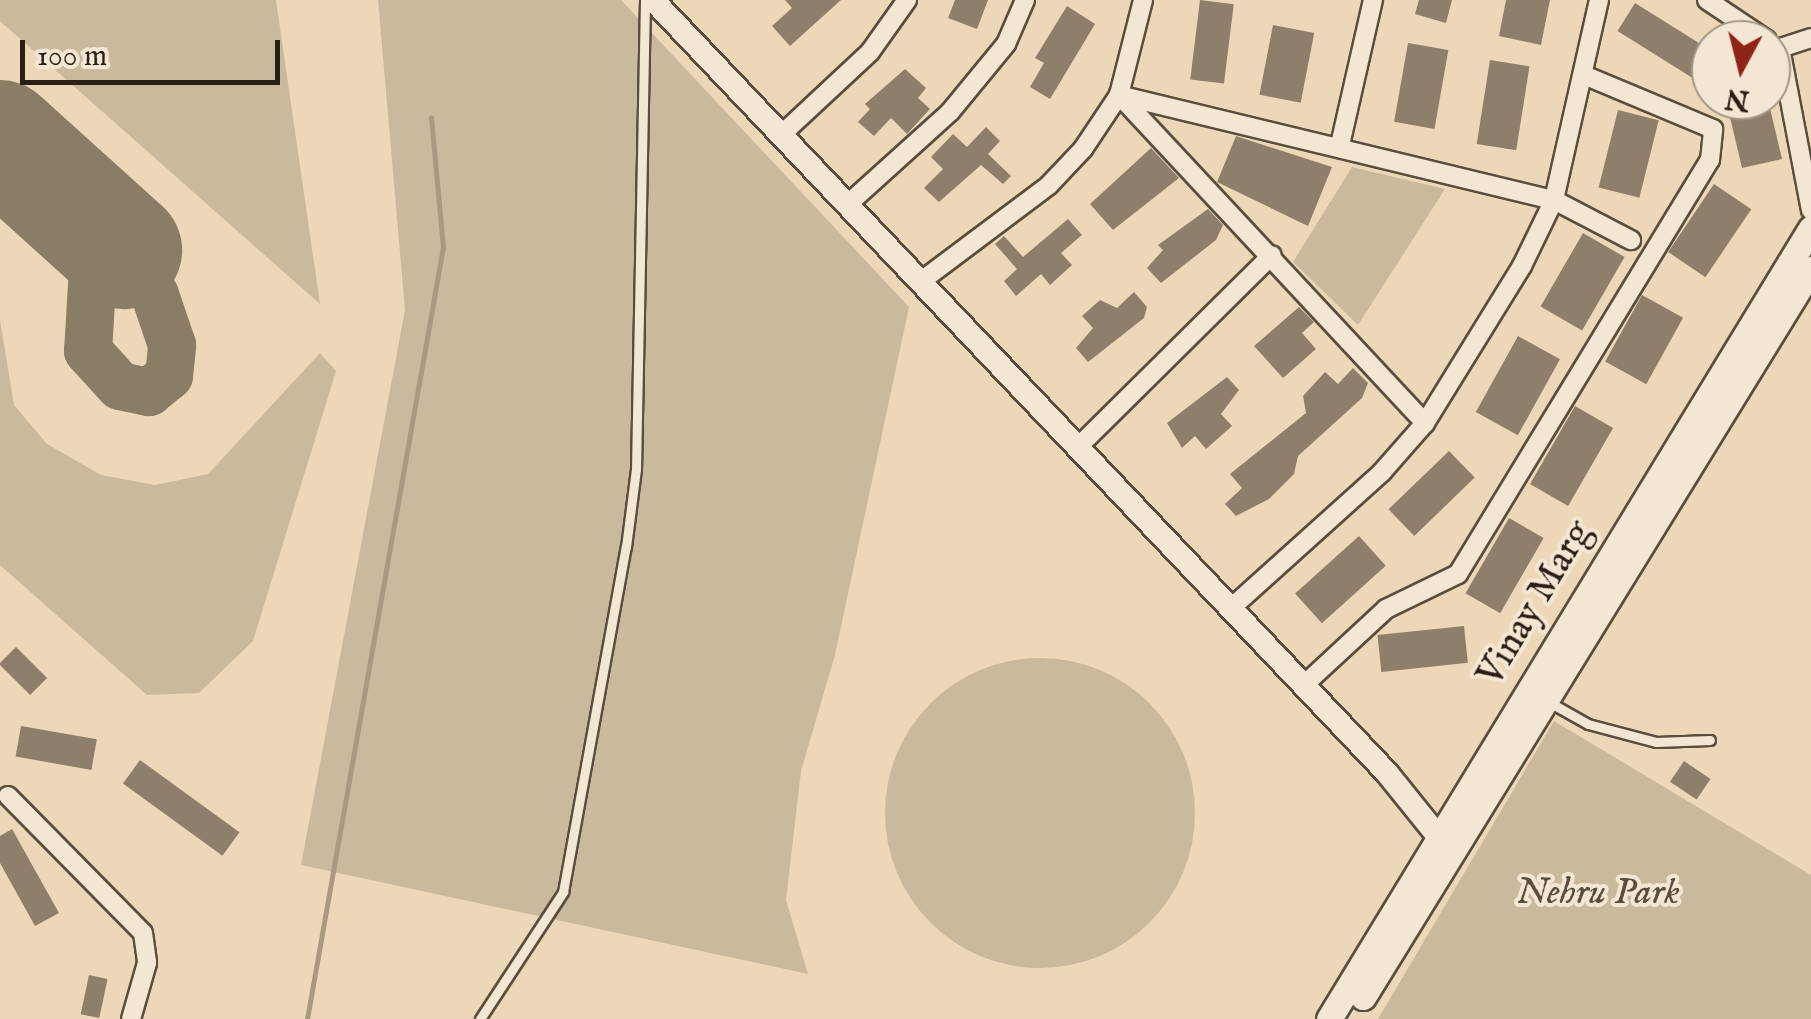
<!DOCTYPE html>
<style>
body{margin:0}
#map{position:relative;width:1811px;height:1019px;overflow:hidden;background:#ecd8b9;font-family:"IM FELL English",serif}
div>[style]{position:absolute}
[style*='--x']{left:calc(var(--x)*1px);top:calc(var(--y)*1px);width:calc(var(--w)*1px);rotate:calc(var(--a)*1deg)}
.green>*{inset:0;background:#cbb99d}
.round{border-radius:50%}
.stream>*{height:5px;margin:-2.5px;padding:0 2.5px;transform-origin:2.5px;border-radius:2.5px;background:#aa9981}
.taxiway>*{height:48px;margin:-24px;padding:0 24px;transform-origin:24px;border-radius:24px;background:#8b7c66}
.runway>*{height:118px;margin:-59px;padding:0 59px;transform-origin:59px;border-radius:59px;background:#8b7c66}
.building>*{inset:0;background:#8f7f6a;transform-origin:0 0}
.roads{filter:drop-shadow(2px 0 #5a4d3d) drop-shadow(-2px 0 #5a4d3d) drop-shadow(0 2px #5a4d3d) drop-shadow(0 -2px #5a4d3d)}
.service>*{height:9px;margin:-4.5px;padding:0 4.5px;transform-origin:4.5px;border-radius:4.5px;background:#f3e6d2}
.minor>*{height:18px;margin:-9px;padding:0 9px;transform-origin:9px;border-radius:9px;background:#f3e6d2}
.tertiary>*{height:22px;margin:-11px;padding:0 11px;transform-origin:11px;border-radius:11px;background:#f3e6d2}
.secondary>*{height:25px;margin:-12.5px;padding:0 12.5px;transform-origin:12.5px;border-radius:12.5px;background:#f3e6d2}
span{translate:-50% -50%;white-space:nowrap;text-align:center;line-height:1.15;-webkit-text-stroke:8px #f3e6d2;paint-order:stroke}
.street-label{font-size:38px;color:#2a1f14}
.park-label{font-size:38px;color:#5a4d3d;font-style:italic}
.north{position:absolute;left:1691px;top:20px;width:100px;height:100px;box-sizing:border-box;background:#f3e6d2;border:2px solid #a39686;border-radius:50%;rotate:187deg;font-size:28px;font-weight:700;line-height:40px;text-align:center;color:#2a1f14}
.north::after{content:'';display:block;margin:auto;width:35px;height:45px;background:#8f2418;clip-path:polygon(50% 0,100% 100%,50% 72%,0 100%)}
.scale{position:absolute;left:20px;top:40px;width:260px;height:45px;box-sizing:border-box;border:5px solid #2a1f14;border-top:0;padding-left:12px;font-size:30px;line-height:35px;white-space:nowrap;color:#2a1f14;-webkit-text-stroke:8px #f3e6d2;paint-order:stroke}
</style>
<div id="map">
<div class="green">
<i style="clip-path:polygon(0 0,276px 0,320px 304px,0 21px)"></i>
<i style="clip-path:polygon(378px 0,621px 0,909px 307px,835px 655px,801px 771px,786px 900px,808px 974px,301px 865px,405px 310px)"></i>
<i style="clip-path:polygon(1352px 167px,1445px 189px,1358px 325px,1293px 262px)"></i>
<i style="clip-path:polygon(0 320px,14px 405px,47px 444px,101px 475px,155px 485px,208px 474px,320px 353px,336px 371px,253px 641px,199px 693px,147px 695px,0 565px)"></i>
<i class="round" style="left:885px;top:658px;width:310px;height:310px"></i>
<i style="clip-path:polygon(1554px 721px,1811px 875px,1811px 1019px,1378px 1019px)"></i>
</div>
<div class="stream">
<i style="--x:307;--y:1019;--w:784;--a:-80.01"></i>
<i style="--x:443;--y:247;--w:130;--a:-95.3"></i>
</div>
<div class="taxiway">
<i style="--x:79;--y:211;--w:59;--a:76.2"></i>
<i style="--x:93;--y:268;--w:83;--a:93.4"></i>
<i style="--x:88;--y:351;--w:47;--a:47.6"></i>
<i style="--x:120;--y:386;--w:30;--a:12"></i>
<i style="--x:149;--y:392;--w:26;--a:-39"></i>
<i style="--x:169;--y:376;--w:31;--a:-84"></i>
<i style="--x:172;--y:345;--w:53;--a:-108.8"></i>
<i style="--x:155;--y:295;--w:55;--a:-125.4"></i>
</div>
<div class="runway">
<i style="--x:0;--y:139;--w:166;--a:42.1"></i>
</div>
<div class="building">
<i style="clip-path:polygon(785px 0,841px 0,790px 46px,772px 26px,792px 8px)"></i>
<i style="clip-path:polygon(955px 0,988px 0,977px 29px,948px 18px)"></i>
<i style="left:1200px;top:0;width:34px;height:80px;rotate:7deg"></i>
<i style="clip-path:polygon(1419px 0,1452px 0,1446px 23px,1415px 14px)"></i>
<i style="clip-path:polygon(1506px 0,1550px 0,1541px 45px,1499px 36px)"></i>
<i style="left:1635px;top:3px;width:90px;height:33px;rotate:32deg"></i>
<i style="clip-path:polygon(1067px 6px,1095px 24px,1050px 99px,1030px 87px,1044px 63px,1035px 58px)"></i>
<i style="left:1273px;top:25px;width:42px;height:71px;rotate:11deg"></i>
<i style="left:1408px;top:43px;width:41px;height:80px;rotate:10deg"></i>
<i style="left:1490px;top:60px;width:40px;height:85px;rotate:9deg"></i>
<i style="clip-path:polygon(905px 69px,926px 88px,918px 98px,930px 109px,907px 134px,891px 118px,874px 136px,858px 122px,870px 109px,865px 104px)"></i>
<i style="clip-path:polygon(1726px 100px,1768px 100px,1782px 159px,1742px 168px)"></i>
<i style="left:1618px;top:110px;width:42px;height:80px;rotate:14deg"></i>
<i style="clip-path:polygon(986px 127px,1000px 141px,988px 154px,1011px 176px,1003px 184px,981px 165px,939px 202px,924px 188px,943px 169px,931px 157px,953px 134px,967px 147px)"></i>
<i style="clip-path:polygon(1236px 136px,1332px 167px,1308px 226px,1217px 182px)"></i>
<i style="clip-path:polygon(1151px 148px,1179px 178px,1113px 230px,1090px 204px)"></i>
<i style="left:1714px;top:184px;width:45px;height:82px;rotate:34deg"></i>
<i style="clip-path:polygon(1208px 209px,1223px 225px,1216px 240px,1161px 283px,1147px 268px,1163px 250px,1158px 245px)"></i>
<i style="clip-path:polygon(1068px 219px,1082px 235px,1061px 253px,1072px 265px,1050px 285px,1041px 274px,1016px 296px,1004px 281px,1017px 269px,995px 244px,1004px 236px,1023px 257px)"></i>
<i style="left:1583px;top:233px;width:48px;height:85px;rotate:30deg"></i>
<i style="clip-path:polygon(1134px 292px,1147px 307px,1144px 318px,1088px 362px,1076px 348px,1093px 328px,1082px 316px,1100px 300px,1117px 308px)"></i>
<i style="left:1642px;top:295px;width:47px;height:76px;rotate:29deg"></i>
<i style="clip-path:polygon(1299px 307px,1314px 322px,1302px 333px,1316px 349px,1283px 378px,1254px 346px)"></i>
<i style="left:1518px;top:336px;width:48px;height:87px;rotate:29deg"></i>
<i style="clip-path:polygon(1353px 368px,1368px 383px,1362px 398px,1298px 456px,1294px 474px,1269px 499px,1236px 516px,1225px 504px,1242px 488px,1230px 474px,1306px 413px,1303px 396px,1325px 372px,1338px 384px)"></i>
<i style="clip-path:polygon(1227px 377px,1239px 390px,1221px 414px,1232px 426px,1206px 449px,1195px 436px,1182px 448px,1167px 423px)"></i>
<i style="left:1575px;top:406px;width:44px;height:90px;rotate:30deg"></i>
<i style="left:1449px;top:451px;width:37px;height:84px;rotate:46deg"></i>
<i style="left:1509px;top:518px;width:40px;height:87px;rotate:30deg"></i>
<i style="left:1359px;top:536px;width:40px;height:86px;rotate:48deg"></i>
<i style="left:1464px;top:626px;width:37px;height:87px;rotate:84deg"></i>
<i style="left:16px;top:647px;width:44px;height:24px;rotate:45deg"></i>
<i style="left:21px;top:726px;width:77px;height:31px;rotate:10deg"></i>
<i style="left:140px;top:760px;width:123px;height:29px;rotate:36deg"></i>
<i style="left:1684px;top:761px;width:32px;height:25px;rotate:34deg"></i>
<i style="clip-path:polygon(12px 829px,59px 913px,35px 926px,0 863px,0 836px)"></i>
<i style="left:89px;top:975px;width:19px;height:40px;rotate:12deg"></i>
</div>
<div class="roads">
<div class="service">
<i style="--x:1549;--y:702;--w:45;--a:29.4"></i>
<i style="--x:1588;--y:724;--w:70;--a:14.8"></i>
<i style="--x:1656;--y:742;--w:54;--a:-2.1"></i>
<i style="--x:480;--y:1019;--w:152;--a:-56.8"></i>
<i style="--x:563;--y:892;--w:351;--a:-79.7"></i>
<i style="--x:626;--y:547;--w:79;--a:-82.7"></i>
<i style="--x:636;--y:469;--w:469;--a:-88.9"></i>
</div>
<div class="minor">
<i style="--x:1599;--y:0;--w:205;--a:102.7"></i>
<i style="--x:1554;--y:200;--w:87;--a:27.5"></i>
<i style="--x:1707;--y:0;--w:72;--a:33.7"></i>
<i style="--x:1811;--y:38;--w:33;--a:162"></i>
<i style="--x:1780;--y:48;--w:165;--a:79.2"></i>
<i style="--x:1119;--y:95;--w:447;--a:13.6"></i>
<i style="--x:1554;--y:200;--w:73;--a:115.9"></i>
<i style="--x:1522;--y:266;--w:185;--a:121.7"></i>
<i style="--x:1425;--y:423;--w:449;--a:-133"></i>
<i style="--x:781;--y:135;--w:122;--a:-43"></i>
<i style="--x:870;--y:52;--w:64;--a:-54.6"></i>
<i style="--x:1340;--y:145;--w:149;--a:-77.2"></i>
<i style="--x:847;--y:205;--w:139;--a:-42.1"></i>
<i style="--x:950;--y:112;--w:88;--a:-50.5"></i>
<i style="--x:1006;--y:44;--w:48;--a:-66.6"></i>
<i style="--x:920;--y:282;--w:161;--a:-36.9"></i>
<i style="--x:1049;--y:185;--w:50;--a:-46.6"></i>
<i style="--x:1083;--y:149;--w:65;--a:-56.3"></i>
<i style="--x:1119;--y:95;--w:98;--a:-75.8"></i>
<i style="--x:1077;--y:448;--w:274;--a:-44.7"></i>
<i style="--x:1230;--y:609;--w:205;--a:-42"></i>
<i style="--x:1382;--y:472;--w:65;--a:-48.7"></i>
<i style="--x:1304;--y:685;--w:112;--a:-42.8"></i>
<i style="--x:1386;--y:609;--w:80;--a:-25.9"></i>
<i style="--x:1458;--y:574;--w:485;--a:-58.7"></i>
<i style="--x:1710;--y:160;--w:31;--a:-84"></i>
<i style="--x:1713;--y:129;--w:140;--a:-157.3"></i>
<i style="--x:8;--y:796;--w:192;--a:45.4"></i>
<i style="--x:143;--y:933;--w:30;--a:82"></i>
<i style="--x:147;--y:963;--w:58;--a:105.9"></i>
</div>
<div class="tertiary">
<i style="--x:653;--y:0;--w:1066;--a:46.48"></i>
<i style="--x:1387;--y:773;--w:100;--a:51.1"></i>
</div>
<div class="secondary">
<i style="--x:1363;--y:997;--w:855;--a:-58.39"></i>
<i style="--x:1329;--y:1019;--w:926;--a:-58.64"></i>
</div>
</div>
<div class="street-label">
<span style="left:1536px;top:604px;rotate:-59deg">Vinay Marg</span>
</div>
<div class="park-label">
<span style="left:1598px;top:894px">Nehru Park</span>
</div>
<div class="north">N</div>
<div class="scale">100 m</div>
</div>
